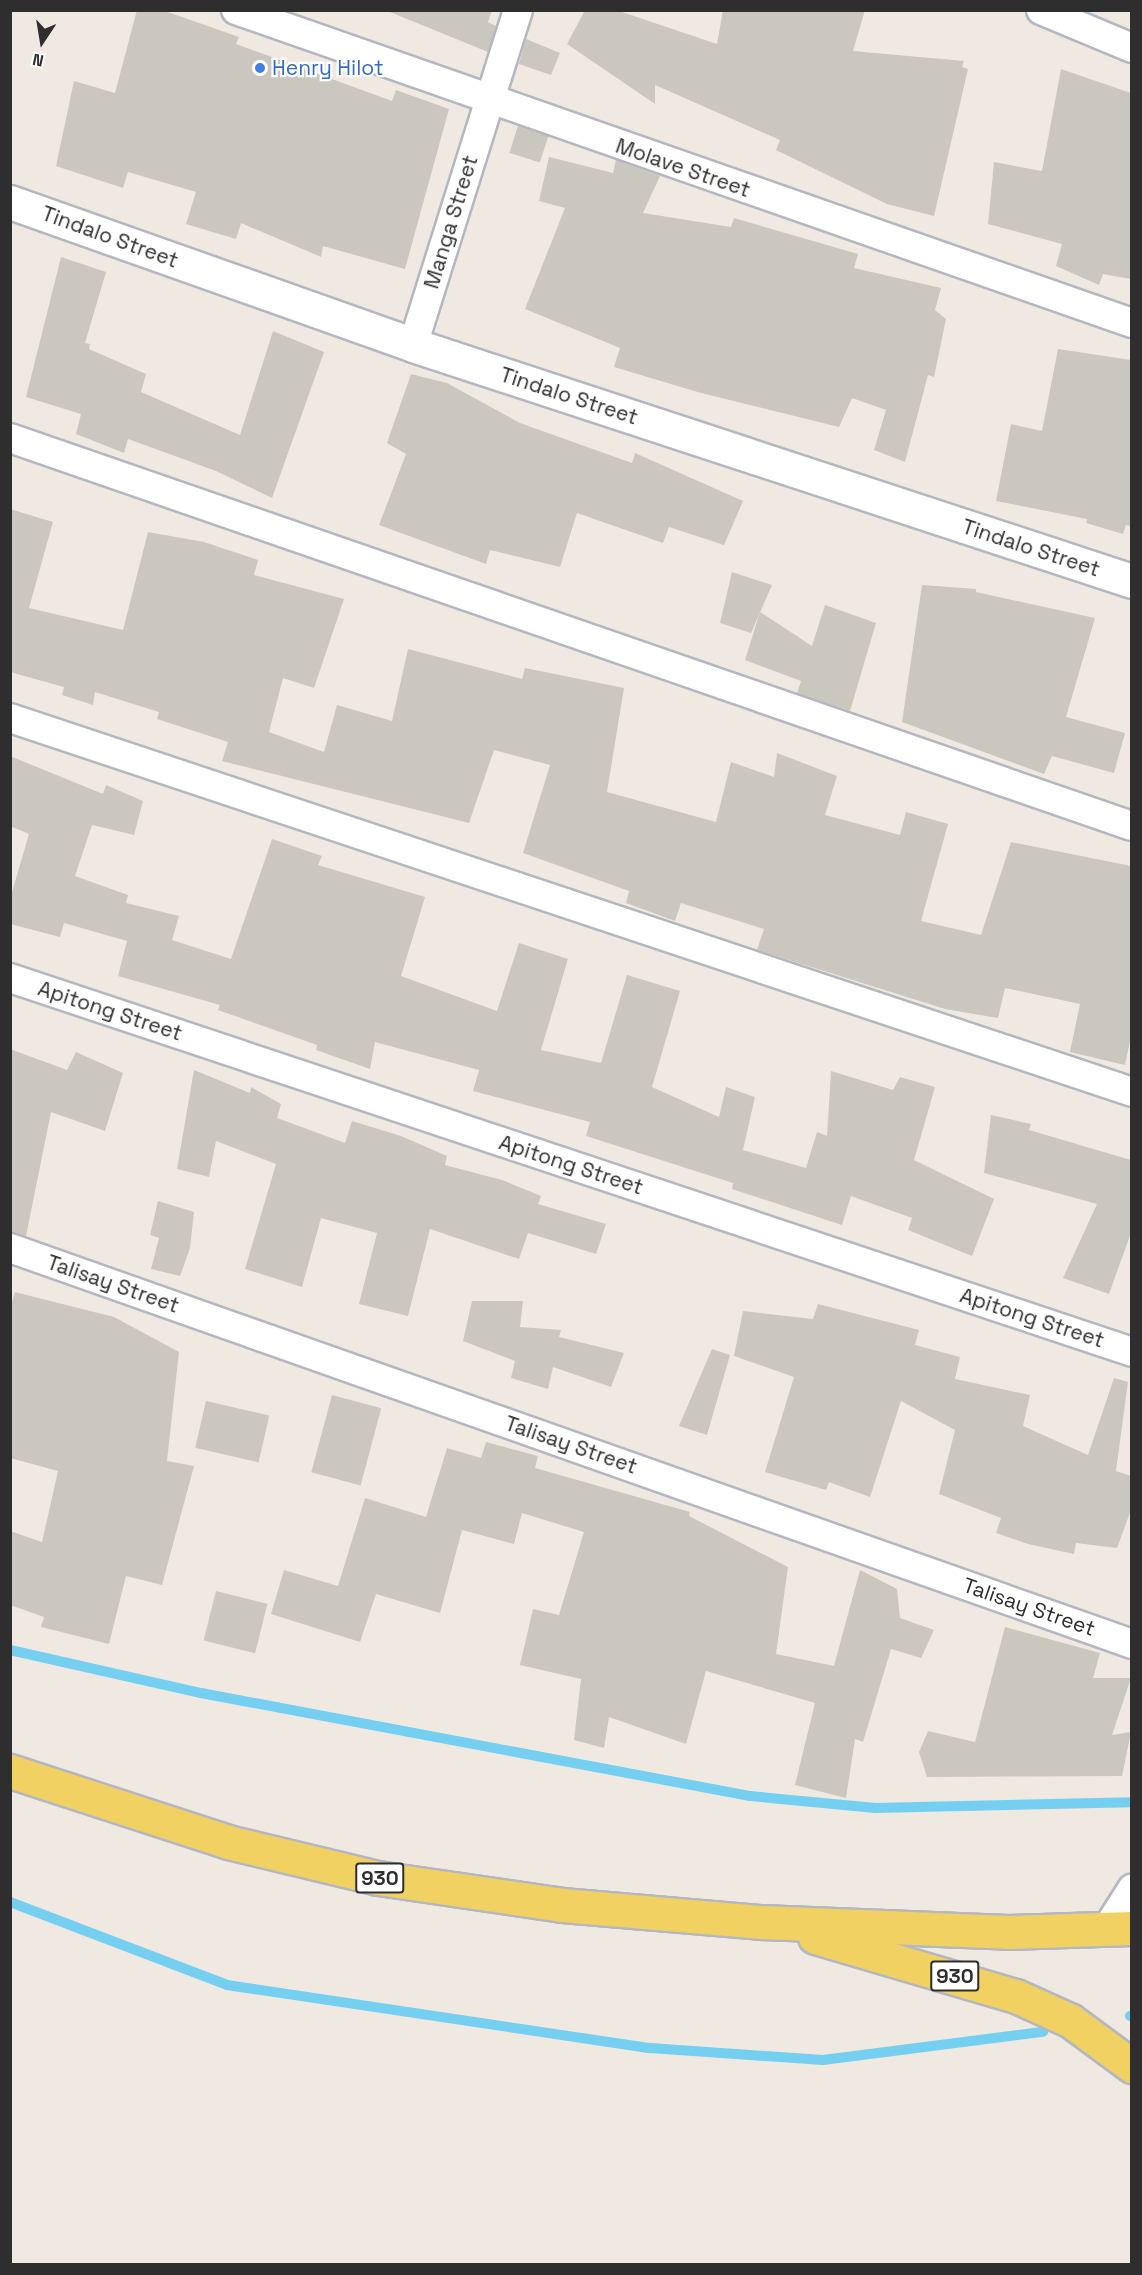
<!DOCTYPE html>
<style>
body{margin:0}
#map{position:relative;width:1142px;height:2275px;overflow:hidden;background:#efe9e1;font-family:"Space Grotesk",sans-serif}
div>[style]{position:absolute}
[style*='--x']{left:calc(var(--x)*1px);top:calc(var(--y)*1px);width:calc(var(--w)*1px);rotate:calc(var(--a)*1deg)}
.stream>*{height:10px;margin:-5px;padding:0 5px;transform-origin:5px;border-radius:5px;background:#75cff0}
.building>*{inset:0;background:#cbc7bf;transform-origin:0 0}
.roads{filter:drop-shadow(2px 0 #b4b7c1) drop-shadow(-2px 0 #b4b7c1) drop-shadow(0 2px #b4b7c1) drop-shadow(0 -2px #b4b7c1)}
.minor>*{height:28px;margin:-14px;padding:0 14px;transform-origin:14px;border-radius:14px;background:#fff}
.tertiary>*{height:33px;margin:-16.5px;padding:0 16.5px;transform-origin:16.5px;border-radius:16.5px;background:#fff}
.primary>*{height:33px;margin:-16.5px;padding:0 16.5px;transform-origin:16.5px;border-radius:16.5px;background:#f2d163}
.dots>*{width:16px;height:16px;translate:-50% -50%;box-sizing:border-box;border:3px solid #fff;border-radius:50%}
span{translate:-50% -50%;white-space:nowrap;text-align:center;line-height:1.15;-webkit-text-stroke:4.5px #fff;paint-order:stroke}
.shield-label span{padding:2px 4px;background:#fff;border:2px solid;border-radius:4px;-webkit-text-stroke-width:0}
.shield-label{font-size:20px;color:#2e2e2e;font-weight:700}
.shop-label{font-size:21px;color:#366cbe}
.left{translate:0 -50%;text-align:left}
.street-label{font-size:21px;color:#2e2e2e}
.frame{position:absolute;inset:0;border:12px solid #2e2e2e;pointer-events:none}
.north{position:absolute;left:12px;top:12px;width:60px;height:60px;-webkit-text-stroke:4px #fff;paint-order:stroke;rotate:192deg;font-size:16px;font-weight:700;line-height:24px;text-align:center;color:#2e2e2e}
.north::after{content:'';display:block;margin:auto;width:21px;height:27px;background:#2e2e2e;clip-path:polygon(50% 0,100% 100%,50% 72%,0 100%)}
</style>
<div id="map">
<div class="stream">
<i style="--x:10;--y:1650;--w:196;--a:12.7"></i>
<i style="--x:201;--y:1693;--w:559;--a:10.63"></i>
<i style="--x:750;--y:1796;--w:126;--a:5.5"></i>
<i style="--x:875;--y:1808;--w:257;--a:-1.3"></i>
<i style="--x:10;--y:1902;--w:232;--a:20.9"></i>
<i style="--x:227;--y:1985;--w:428;--a:8.5"></i>
<i style="--x:650;--y:2048;--w:173;--a:4"></i>
<i style="--x:823;--y:2060;--w:222;--a:-7.3"></i>
<i style="--x:1130;--y:2016;--w:2;--a:0"></i>
</div>
<div class="building">
<i style="clip-path:polygon(137px 10px,162px 10px,239px 37px,236px 44px,392px 101px,396px 90px,449px 109px,405px 269px,323px 246px,321px 257px,241px 223px,236px 239px,186px 224px,196px 192px,128px 172px,123px 188px,56px 166px,74px 81px,115px 93px)"></i>
<i style="clip-path:polygon(385px 10px,492px 10px,488px 22px,496px 26px,488px 52px)"></i>
<i style="clip-path:polygon(585px 10px,616px 10px,717px 44px,723px 10px,865px 10px,853px 51px,964px 61px,962px 67px,968px 69px,934px 216px,887px 204px,776px 150px,780px 140px,655px 85px,655px 104px,567px 44px)"></i>
<i style="clip-path:polygon(526px 39px,560px 53px,551px 75px,519px 64px)"></i>
<i style="clip-path:polygon(1061px 69px,1131px 93px,1131px 279px,1103px 274px,1099px 285px,1056px 266px,1062px 244px,988px 224px,994px 162px,1042px 171px)"></i>
<i style="left:518px;top:126px;width:32px;height:28px;rotate:18deg"></i>
<i style="clip-path:polygon(549px 157px,613px 173px,616px 160px,660px 176px,643px 213px,731px 227px,734px 218px,858px 254px,854px 268px,941px 288px,935px 310px,946px 319px,934px 377px,928px 375px,905px 462px,874px 450px,886px 410px,852px 398px,839px 427px,701px 393px,614px 367px,620px 348px,525px 309px,565px 208px,539px 201px)"></i>
<i style="clip-path:polygon(61px 257px,106px 272px,85px 343px,90px 344px,89px 349px,146px 374px,141px 392px,240px 435px,273px 331px,324px 352px,272px 498px,216px 471px,128px 439px,124px 453px,76px 434px,81px 414px,26px 397px)"></i>
<i style="clip-path:polygon(1058px 349px,1131px 360px,1131px 526px,1126px 525px,1123px 534px,1086px 523px,1087px 519px,996px 501px,1011px 424px,1042px 431px)"></i>
<i style="clip-path:polygon(411px 374px,447px 383px,520px 423px,632px 463px,635px 453px,743px 501px,724px 545px,669px 527px,663px 543px,577px 513px,560px 567px,490px 550px,486px 564px,379px 525px,406px 454px,387px 443px)"></i>
<i style="clip-path:polygon(10px 509px,53px 522px,29px 608px,123px 630px,148px 532px,204px 542px,258px 560px,254px 575px,344px 599px,314px 688px,283px 678px,269px 732px,324px 752px,337px 705px,392px 721px,408px 649px,522px 679px,525px 668px,624px 688px,607px 792px,716px 822px,731px 762px,774px 777px,777px 753px,837px 776px,825px 815px,900px 835px,906px 812px,948px 824px,921px 921px,981px 935px,1011px 842px,1131px 866px,1131px 1036px,1125px 1065px,1070px 1052px,1080px 1004px,1005px 988px,998px 1018px,945px 1009px,757px 950px,764px 929px,681px 903px,675px 921px,626px 903px,629px 891px,523px 853px,550px 765px,494px 750px,469px 823px,222px 761px,228px 742px,157px 719px,159px 712px,95px 692px,93px 705px,62px 695px,64px 687px,10px 672px)"></i>
<i style="clip-path:polygon(732px 572px,772px 585px,751px 633px,720px 623px)"></i>
<i style="clip-path:polygon(922px 585px,976px 589px,976px 592px,1095px 618px,1066px 717px,1125px 733px,1114px 773px,1052px 756px,1044px 774px,902px 722px)"></i>
<i style="clip-path:polygon(825px 605px,876px 623px,850px 711px,797px 693px,801px 681px,745px 660px,760px 612px,812px 646px)"></i>
<i style="clip-path:polygon(10px 756px,103px 794px,106px 785px,143px 801px,134px 835px,92px 825px,75px 876px,128px 895px,126px 903px,179px 916px,172px 940px,231px 959px,272px 839px,322px 856px,318px 865px,425px 897px,401px 976px,497px 1011px,519px 943px,568px 959px,541px 1050px,601px 1063px,627px 975px,680px 991px,652px 1087px,719px 1117px,726px 1087px,755px 1097px,743px 1150px,806px 1168px,817px 1132px,827px 1136px,831px 1071px,893px 1090px,900px 1077px,935px 1087px,914px 1160px,994px 1199px,972px 1256px,908px 1230px,912px 1218px,851px 1196px,842px 1225px,732px 1189px,733px 1183px,586px 1136px,590px 1122px,473px 1091px,479px 1070px,375px 1042px,370px 1069px,316px 1050px,317px 1045px,218px 1010px,220px 1005px,118px 976px,127px 941px,64px 923px,60px 937px,10px 924px,10px 899px,29px 834px,10px 826px)"></i>
<i style="clip-path:polygon(10px 1049px,67px 1070px,76px 1052px,123px 1073px,105px 1131px,51px 1112px,26px 1236px,10px 1232px)"></i>
<i style="clip-path:polygon(194px 1070px,250px 1093px,251px 1087px,281px 1104px,277px 1118px,345px 1143px,352px 1121px,401px 1136px,447px 1156px,445px 1165px,502px 1180px,541px 1196px,538px 1204px,606px 1224px,596px 1254px,528px 1233px,519px 1259px,430px 1229px,408px 1316px,359px 1304px,377px 1233px,321px 1218px,302px 1287px,245px 1269px,276px 1164px,216px 1141px,209px 1177px,177px 1169px)"></i>
<i style="clip-path:polygon(991px 1115px,1031px 1124px,1029px 1130px,1131px 1160px,1131px 1233px,1109px 1294px,1063px 1278px,1097px 1204px,984px 1173px)"></i>
<i style="clip-path:polygon(158px 1201px,194px 1212px,190px 1248px,180px 1276px,151px 1269px,159px 1238px,150px 1235px)"></i>
<i style="clip-path:polygon(15px 1292px,114px 1317px,179px 1352px,167px 1461px,194px 1466px,162px 1585px,126px 1576px,109px 1644px,41px 1627px,44px 1617px,10px 1605px,10px 1531px,42px 1542px,58px 1471px,10px 1458px,10px 1309px)"></i>
<i style="clip-path:polygon(472px 1301px,523px 1301px,520px 1327px,561px 1330px,559px 1337px,624px 1353px,611px 1387px,553px 1367px,548px 1389px,511px 1378px,515px 1361px,463px 1341px)"></i>
<i style="clip-path:polygon(818px 1304px,919px 1330px,915px 1345px,960px 1357px,955px 1379px,1030px 1395px,1023px 1426px,1088px 1455px,1114px 1378px,1128px 1382px,1116px 1471px,1131px 1476px,1131px 1510px,1117px 1548px,1076px 1543px,1074px 1554px,1028px 1544px,996px 1533px,1001px 1518px,939px 1494px,955px 1430px,901px 1401px,870px 1497px,829px 1482px,826px 1490px,765px 1472px,794px 1377px,734px 1356px,743px 1311px,813px 1319px)"></i>
<i style="clip-path:polygon(712px 1349px,730px 1355px,707px 1435px,679px 1426px)"></i>
<i style="left:332px;top:1395px;width:51px;height:80px;rotate:15deg"></i>
<i style="left:206px;top:1401px;width:65px;height:48px;rotate:13deg"></i>
<i style="clip-path:polygon(486px 1442px,538px 1456px,535px 1468px,690px 1512px,689px 1516px,788px 1567px,776px 1654px,834px 1666px,860px 1570px,897px 1589px,900px 1618px,934px 1630px,921px 1658px,891px 1649px,863px 1742px,855px 1739px,846px 1798px,795px 1785px,815px 1703px,706px 1671px,686px 1744px,609px 1717px,604px 1748px,574px 1740px,581px 1679px,520px 1665px,533px 1609px,559px 1615px,584px 1532px,522px 1513px,514px 1544px,462px 1530px,440px 1613px,376px 1594px,360px 1642px,271px 1614px,284px 1570px,338px 1586px,365px 1498px,426px 1517px,447px 1448px,481px 1458px)"></i>
<i style="left:216px;top:1591px;width:53px;height:51px;rotate:14deg"></i>
<i style="clip-path:polygon(1005px 1627px,1100px 1653px,1093px 1678px,1131px 1678px,1112px 1735px,1131px 1732px,1122px 1776px,927px 1777px,919px 1752px,928px 1731px,975px 1742px)"></i>
</div>
<div class="roads">
<div class="minor">
<i style="--x:236;--y:10;--w:949;--a:19.26"></i>
<i style="--x:1041;--y:10;--w:99;--a:22.7"></i>
<i style="--x:413;--y:345;--w:351;--a:-72.6"></i>
<i style="--x:10;--y:438;--w:1187;--a:19.08"></i>
<i style="--x:10;--y:718;--w:1183;--a:18.43"></i>
<i style="--x:10;--y:978;--w:1183;--a:18.43"></i>
<i style="--x:10;--y:1248;--w:1190;--a:19.44"></i>
<i style="--x:1106;--y:1930;--w:49;--a:-57.6"></i>
</div>
<div class="tertiary">
<i style="--x:10;--y:202;--w:428;--a:19.5"></i>
<i style="--x:413;--y:345;--w:757;--a:18.17"></i>
</div>
<div class="primary">
<i style="--x:10;--y:1771;--w:229;--a:18"></i>
<i style="--x:228;--y:1842;--w:154;--a:13.5"></i>
<i style="--x:378;--y:1878;--w:186;--a:8.3"></i>
<i style="--x:562;--y:1905;--w:201;--a:4.9"></i>
<i style="--x:762;--y:1922;--w:246;--a:2.3"></i>
<i style="--x:1008;--y:1932;--w:124;--a:-1.8"></i>
<i style="--x:815;--y:1937;--w:209;--a:16.4"></i>
<i style="--x:1016;--y:1996;--w:60;--a:24.4"></i>
<i style="--x:1071;--y:2021;--w:76;--a:36.4"></i>
</div>
</div>
<div class="dots">
<i style="left:260px;top:68px;background:#3f7fe0"></i>
</div>
<div class="shield-label">
<span style="left:380px;top:1878px">930</span>
<span style="left:955px;top:1976px">930</span>
</div>
<div class="shop-label">
<span class="left" style="left:272px;top:68px">Henry Hilot</span>
</div>
<div class="street-label">
<span style="left:683px;top:168px;rotate:19deg">Molave Street</span>
<span style="left:451px;top:222px;rotate:-73deg">Manga Street</span>
<span style="left:110px;top:237px;rotate:20deg">Tindalo Street</span>
<span style="left:569px;top:396px;rotate:18deg">Tindalo Street</span>
<span style="left:1031px;top:548px;rotate:18deg">Tindalo Street</span>
<span style="left:110px;top:1011px;rotate:18deg">Apitong Street</span>
<span style="left:571px;top:1165px;rotate:18deg">Apitong Street</span>
<span style="left:113px;top:1284px;rotate:19deg">Talisay Street</span>
<span style="left:1032px;top:1318px;rotate:18deg">Apitong Street</span>
<span style="left:571px;top:1445px;rotate:19deg">Talisay Street</span>
<span style="left:1029px;top:1607px;rotate:19deg">Talisay Street</span>
</div>
<div class="frame"></div>
<div class="north">N</div>
</div>
